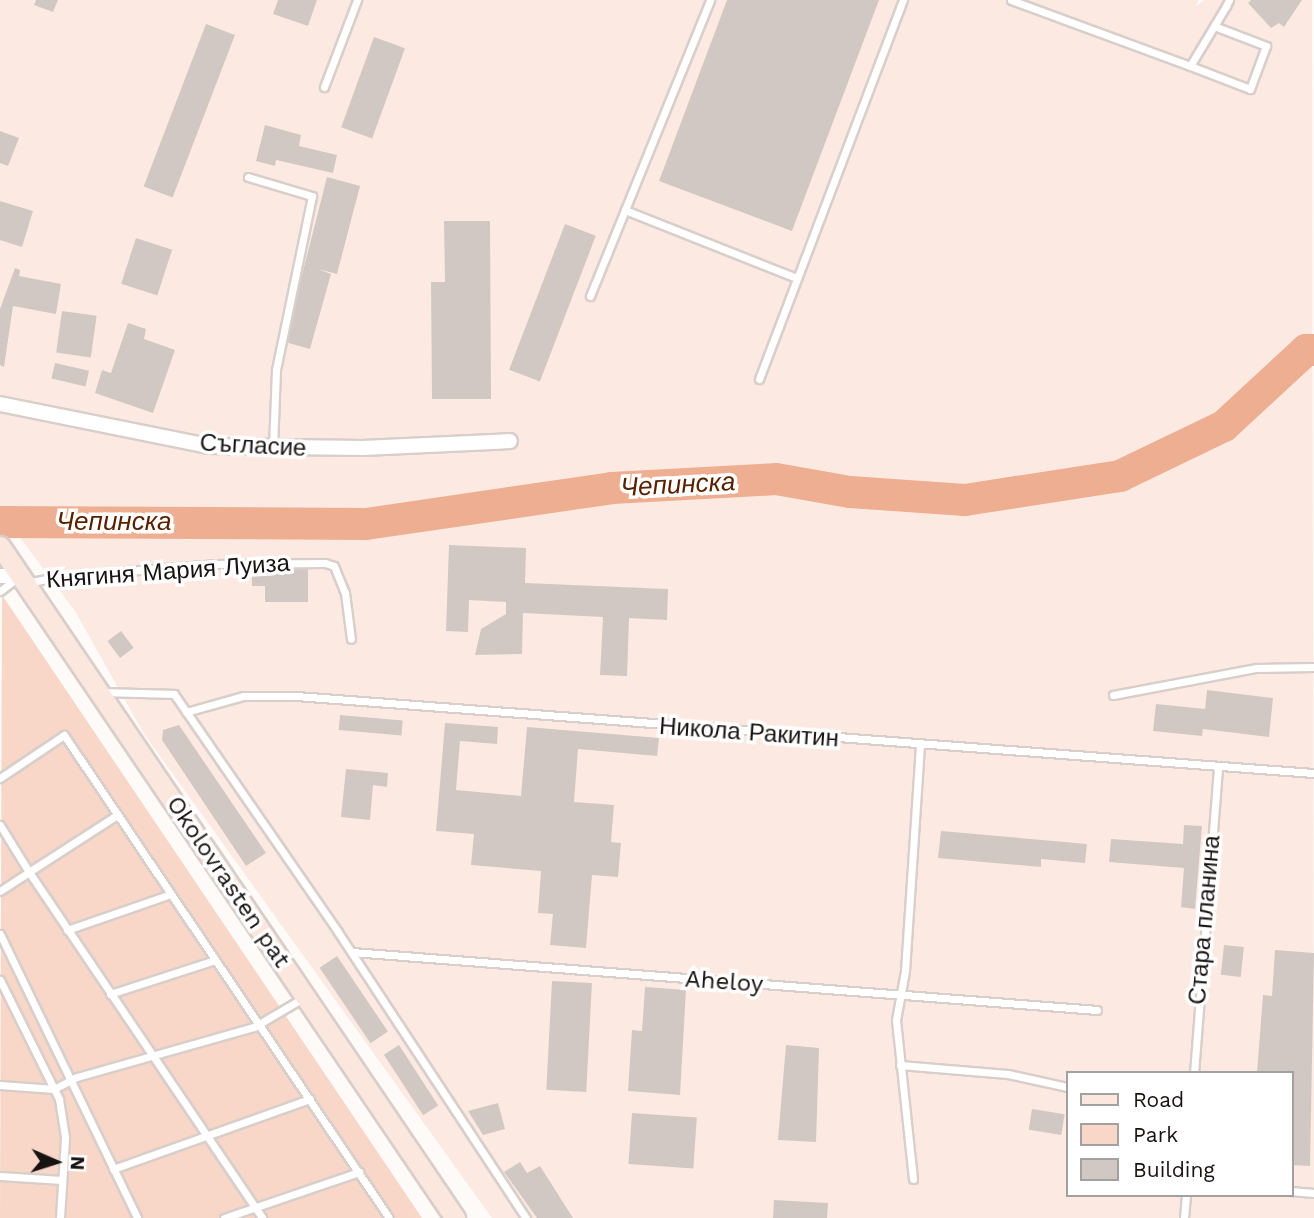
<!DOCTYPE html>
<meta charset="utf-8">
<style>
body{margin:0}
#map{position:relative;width:1314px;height:1218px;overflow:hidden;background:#fefaf8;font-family:"Work Sans",sans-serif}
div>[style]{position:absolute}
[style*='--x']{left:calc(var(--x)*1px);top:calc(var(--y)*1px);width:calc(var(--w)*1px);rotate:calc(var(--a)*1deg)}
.built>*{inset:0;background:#fceae2}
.green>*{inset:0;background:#f8d7c8}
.river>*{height:32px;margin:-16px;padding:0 16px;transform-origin:16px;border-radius:16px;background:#eeae91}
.building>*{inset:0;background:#d2c8c3;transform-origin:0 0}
.roads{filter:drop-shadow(2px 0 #d8ceca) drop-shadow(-2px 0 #d8ceca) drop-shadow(0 2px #d8ceca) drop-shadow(0 -2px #d8ceca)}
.lane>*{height:7px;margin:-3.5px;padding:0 3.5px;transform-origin:3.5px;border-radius:3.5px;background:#fff}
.street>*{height:14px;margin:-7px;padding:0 7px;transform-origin:7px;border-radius:7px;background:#fff}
.secondary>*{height:19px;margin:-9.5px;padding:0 9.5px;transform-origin:9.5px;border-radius:9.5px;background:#fce7de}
span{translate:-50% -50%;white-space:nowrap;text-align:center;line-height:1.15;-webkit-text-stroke:7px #fff;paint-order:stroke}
.street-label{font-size:24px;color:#171312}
.water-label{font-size:26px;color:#592100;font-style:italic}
.legend{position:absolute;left:1066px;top:1071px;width:228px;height:126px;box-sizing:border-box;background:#fff;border:2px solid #a2a1a0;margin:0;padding:9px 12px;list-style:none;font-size:21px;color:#171312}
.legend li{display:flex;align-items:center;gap:14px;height:35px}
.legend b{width:35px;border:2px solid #a2a1a0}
.north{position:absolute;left:21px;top:1127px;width:70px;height:70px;-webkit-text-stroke:5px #fff;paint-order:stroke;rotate:93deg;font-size:19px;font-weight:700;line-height:28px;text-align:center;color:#171312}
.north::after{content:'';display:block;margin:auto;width:24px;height:32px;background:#171312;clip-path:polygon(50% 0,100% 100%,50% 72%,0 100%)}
</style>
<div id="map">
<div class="built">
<i style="clip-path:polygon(evenodd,0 0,1199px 0,1195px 7px,1204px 0,1312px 0,1314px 1218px,492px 1218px,144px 734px,75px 611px,0 511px,0 0,1067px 1073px,1291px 1073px,1291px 1195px,1067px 1195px,1067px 1073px)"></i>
</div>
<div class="green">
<i style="clip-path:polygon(2px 595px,422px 1218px,0 1218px)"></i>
</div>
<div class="river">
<i style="--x:0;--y:522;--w:366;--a:0.3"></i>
<i style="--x:366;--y:524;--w:249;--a:-8.3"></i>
<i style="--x:612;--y:488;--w:164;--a:-3.1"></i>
<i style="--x:776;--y:479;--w:75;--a:10"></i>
<i style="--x:850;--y:492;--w:115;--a:4"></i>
<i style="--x:965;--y:500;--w:157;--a:-8.8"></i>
<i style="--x:1120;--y:476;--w:115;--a:-25.7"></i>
<i style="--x:1224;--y:426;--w:112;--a:-42.8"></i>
<i style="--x:1306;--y:350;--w:8;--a:0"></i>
</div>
<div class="building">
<i style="clip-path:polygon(36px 0,58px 0,53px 12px,34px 5px)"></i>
<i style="clip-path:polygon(278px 0,317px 0,308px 26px,273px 14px)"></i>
<i style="clip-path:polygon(727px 0,879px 0,792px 231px,659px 181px)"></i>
<i style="clip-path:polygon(1251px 0,1302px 0,1284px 27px,1279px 23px,1271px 28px,1248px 3px)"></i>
<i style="left:206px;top:24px;width:31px;height:174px;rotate:21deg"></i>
<i style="left:374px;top:37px;width:33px;height:96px;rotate:20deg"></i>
<i style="clip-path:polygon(265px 125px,301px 135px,299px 146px,337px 155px,333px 173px,276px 160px,275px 166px,256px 161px)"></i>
<i style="clip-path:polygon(0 131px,19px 138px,8px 166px,0 163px)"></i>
<i style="clip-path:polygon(327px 177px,360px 186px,337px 274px,318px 269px,331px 274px,310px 349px,285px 342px)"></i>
<i style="clip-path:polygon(0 201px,33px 211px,22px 247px,0 240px)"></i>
<i style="clip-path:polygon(444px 221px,490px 221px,491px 399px,432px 399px,431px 282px,445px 282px)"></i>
<i style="left:565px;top:224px;width:33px;height:156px;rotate:21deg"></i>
<i style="left:136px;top:238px;width:38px;height:48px;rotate:18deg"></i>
<i style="clip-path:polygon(15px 268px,20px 270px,19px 276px,61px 284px,56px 314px,13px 306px,4px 367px,0 365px,0 309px)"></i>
<i style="left:62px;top:311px;width:35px;height:42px;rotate:8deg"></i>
<i style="clip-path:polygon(128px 323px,146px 329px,144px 339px,175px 350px,153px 413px,95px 393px,102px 370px,111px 373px)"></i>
<i style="left:55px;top:363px;width:35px;height:16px;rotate:13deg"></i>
<i style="clip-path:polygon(449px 545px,526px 548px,525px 583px,668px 589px,667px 620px,629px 618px,627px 676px,600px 675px,603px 617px,523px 613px,522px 654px,475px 655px,481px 629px,506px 614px,506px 602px,469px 600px,468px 632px,446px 631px)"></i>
<i style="clip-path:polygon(252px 569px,308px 569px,308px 602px,265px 602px,265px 586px,252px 586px)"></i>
<i style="left:121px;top:631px;width:21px;height:17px;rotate:53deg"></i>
<i style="clip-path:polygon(1207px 690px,1273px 698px,1269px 737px,1203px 729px,1202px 736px,1153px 731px,1156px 704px,1205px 709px)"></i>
<i style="left:340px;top:715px;width:63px;height:15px;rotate:5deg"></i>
<i style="clip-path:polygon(445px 723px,498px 727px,497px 744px,460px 741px,456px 790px,521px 796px,527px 727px,659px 738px,657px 756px,578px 749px,574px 802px,614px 805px,611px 842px,621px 843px,618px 877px,592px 875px,586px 948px,550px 945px,553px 914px,538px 913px,541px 871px,471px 865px,474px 834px,436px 831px)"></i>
<i style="clip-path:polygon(179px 725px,266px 853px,246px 866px,162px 740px,163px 730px)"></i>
<i style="clip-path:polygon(346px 769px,388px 773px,387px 787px,373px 785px,370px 820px,341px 817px)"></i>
<i style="clip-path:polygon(1184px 825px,1202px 826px,1195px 909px,1181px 907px,1184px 868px,1109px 862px,1111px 839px,1183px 844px)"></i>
<i style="clip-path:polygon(941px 831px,1087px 844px,1085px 863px,1041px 859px,1041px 867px,938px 858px)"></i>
<i style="left:1224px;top:945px;width:20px;height:30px;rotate:6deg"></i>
<i style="clip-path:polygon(1275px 950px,1314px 953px,1310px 1166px,1291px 1165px,1291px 1073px,1257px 1073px,1263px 995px,1272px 996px)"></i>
<i style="left:337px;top:956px;width:91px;height:21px;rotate:56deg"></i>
<i style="left:552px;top:981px;width:40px;height:109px;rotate:3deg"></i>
<i style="clip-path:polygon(645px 987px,686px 990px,680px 1095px,628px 1091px,632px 1030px,642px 1031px)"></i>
<i style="left:399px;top:1045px;width:72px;height:18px;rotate:57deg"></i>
<i style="clip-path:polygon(786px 1045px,819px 1048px,816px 1142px,778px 1140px)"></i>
<i style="clip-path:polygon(498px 1103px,505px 1129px,483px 1135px,468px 1111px)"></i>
<i style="left:1032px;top:1109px;width:33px;height:21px;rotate:9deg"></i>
<i style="left:632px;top:1113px;width:65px;height:51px;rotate:4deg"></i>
<i style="clip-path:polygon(520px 1162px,527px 1173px,540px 1166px,573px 1218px,537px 1218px,504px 1172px)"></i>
<i style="clip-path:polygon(774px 1200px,828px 1203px,827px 1218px,773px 1218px)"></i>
</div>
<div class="roads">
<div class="lane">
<i style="--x:1011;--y:0;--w:191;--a:20.2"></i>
<i style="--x:1214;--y:26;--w:56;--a:21"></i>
<i style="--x:1266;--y:46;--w:46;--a:110.4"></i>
<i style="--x:1250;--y:89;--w:64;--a:-159"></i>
<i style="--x:1190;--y:66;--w:70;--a:-59"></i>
<i style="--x:1226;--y:6;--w:7;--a:-63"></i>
<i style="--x:324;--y:87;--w:93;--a:-69.2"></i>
<i style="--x:248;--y:177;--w:67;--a:16.5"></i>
<i style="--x:312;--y:196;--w:178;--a:101.7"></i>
<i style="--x:276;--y:370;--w:77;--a:92.2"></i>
<i style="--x:625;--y:210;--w:185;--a:21.6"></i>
<i style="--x:590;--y:296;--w:319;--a:-67.9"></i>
<i style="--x:759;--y:379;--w:405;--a:-69.2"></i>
<i style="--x:26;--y:583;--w:38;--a:-11"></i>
<i style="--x:63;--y:576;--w:151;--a:-4.5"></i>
<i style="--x:214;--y:564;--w:111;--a:-0.5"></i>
<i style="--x:325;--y:563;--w:9;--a:18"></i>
<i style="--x:334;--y:566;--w:29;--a:68"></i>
<i style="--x:345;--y:593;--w:46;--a:82.6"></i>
<i style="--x:0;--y:591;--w:25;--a:-37"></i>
<i style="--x:104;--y:692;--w:70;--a:1.6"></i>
<i style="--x:174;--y:694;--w:289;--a:55.4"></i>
<i style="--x:338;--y:932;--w:342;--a:56.7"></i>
<i style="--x:1113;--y:695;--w:146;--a:-10.7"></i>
<i style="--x:1256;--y:668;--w:58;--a:-1"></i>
<i style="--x:186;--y:712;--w:59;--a:-15.7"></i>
<i style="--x:243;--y:696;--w:53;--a:0"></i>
<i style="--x:296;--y:696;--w:1021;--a:4.33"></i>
<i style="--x:0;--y:778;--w:77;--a:-33.9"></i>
<i style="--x:64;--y:735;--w:582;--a:56.06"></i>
<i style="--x:117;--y:815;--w:105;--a:147.1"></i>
<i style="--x:29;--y:872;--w:417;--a:56"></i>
<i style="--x:0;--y:825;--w:55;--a:58.3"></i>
<i style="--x:29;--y:872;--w:35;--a:147"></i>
<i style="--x:67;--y:930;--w:110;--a:-19.1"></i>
<i style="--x:0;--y:934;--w:315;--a:64.2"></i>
<i style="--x:352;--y:952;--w:747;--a:4.45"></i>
<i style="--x:0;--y:980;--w:133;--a:63.6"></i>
<i style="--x:59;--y:1099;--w:39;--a:81"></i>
<i style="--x:65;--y:1138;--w:80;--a:93.6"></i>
<i style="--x:110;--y:994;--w:110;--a:-17.9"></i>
<i style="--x:900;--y:1065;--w:108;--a:4.8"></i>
<i style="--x:1008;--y:1074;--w:60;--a:12.4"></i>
<i style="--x:1194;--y:1073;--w:307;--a:-85.5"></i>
<i style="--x:0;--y:1085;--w:54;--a:4.2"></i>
<i style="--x:54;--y:1089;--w:26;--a:-28"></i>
<i style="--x:77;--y:1077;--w:184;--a:-15.8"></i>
<i style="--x:254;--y:1027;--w:57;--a:-30.6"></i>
<i style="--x:113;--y:1169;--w:209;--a:-19.6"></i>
<i style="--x:0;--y:1176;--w:62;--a:3.7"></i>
<i style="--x:913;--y:1179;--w:160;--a:-96.1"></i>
<i style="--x:896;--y:1020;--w:50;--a:-79.6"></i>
<i style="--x:905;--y:971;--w:225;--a:-86.2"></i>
<i style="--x:1291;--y:1191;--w:23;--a:5"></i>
<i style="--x:224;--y:1218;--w:143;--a:-18.8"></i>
<i style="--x:1184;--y:1218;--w:23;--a:-85"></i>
</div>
<div class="street">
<i style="--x:0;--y:404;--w:212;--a:11.4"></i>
<i style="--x:208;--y:446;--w:155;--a:0.7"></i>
<i style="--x:363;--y:448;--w:147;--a:-2.7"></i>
<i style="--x:0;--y:576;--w:21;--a:0"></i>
</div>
<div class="secondary">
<i style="--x:0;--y:546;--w:812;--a:55.9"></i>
</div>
</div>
<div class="street-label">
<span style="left:253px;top:446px;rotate:3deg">Съгласие</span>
<span style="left:168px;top:572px;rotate:-4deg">Княгиня Мария Луиза</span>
<span style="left:749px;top:733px;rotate:4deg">Никола Ракитин</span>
<span style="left:228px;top:882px;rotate:56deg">Okolovrasten pat</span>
<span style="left:1205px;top:920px;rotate:-85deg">Стара планина</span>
<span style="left:724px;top:982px;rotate:4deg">Aheloy</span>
</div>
<div class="water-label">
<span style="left:678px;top:485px;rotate:-3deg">Чепинска</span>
<span style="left:114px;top:522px">Чепинска</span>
</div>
<ul class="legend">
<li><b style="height:9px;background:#fce7de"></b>Road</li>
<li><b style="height:19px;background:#f8d7c8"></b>Park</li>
<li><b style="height:19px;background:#d2c8c3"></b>Building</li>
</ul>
<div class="north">N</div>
</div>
